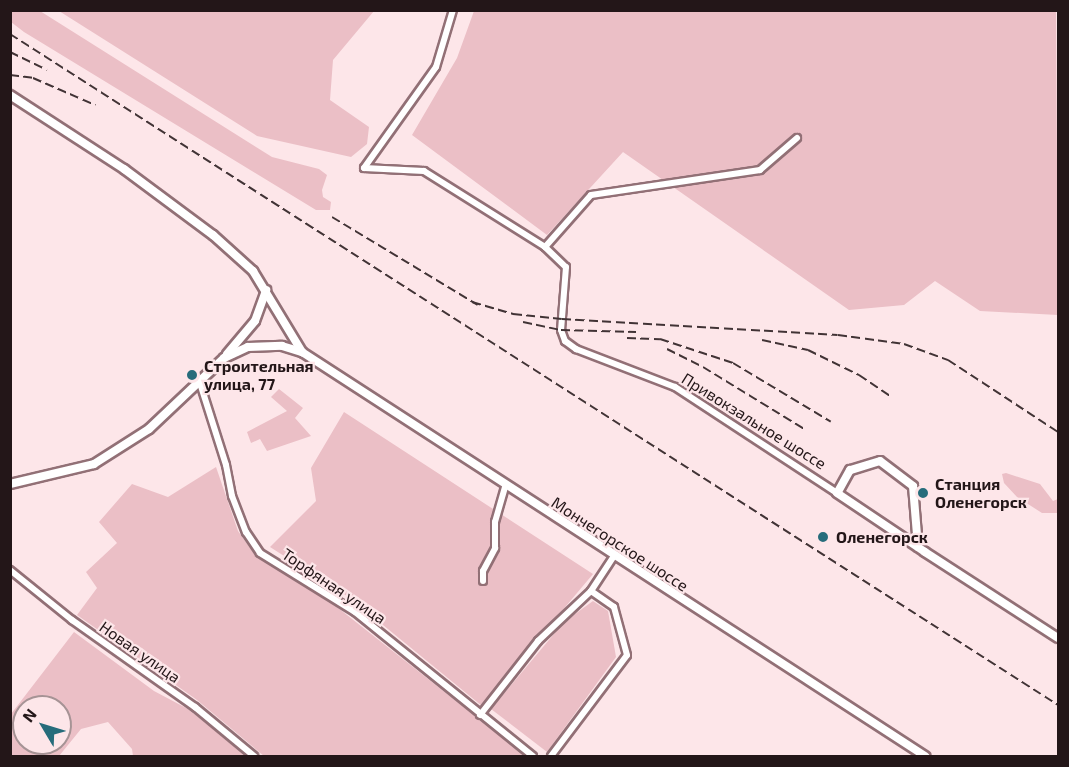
<!DOCTYPE html>
<meta charset="utf-8">
<style>
body{margin:0}
#map{position:relative;width:1069px;height:767px;overflow:hidden;background:#fde6e9;font-family:"Exo 2",sans-serif}
div>[style]{position:absolute}
[style*='--x']{left:calc(var(--x)*1px);top:calc(var(--y)*1px);width:calc(var(--w)*1px);rotate:calc(var(--a)*1deg)}
.green>*{inset:0;background:#ebbfc6}
.roads{filter:drop-shadow(2px 0 #927076) drop-shadow(-2px 0 #927076) drop-shadow(0 2px #927076) drop-shadow(0 -2px #927076)}
.minor>*{height:6px;margin:-3px;padding:0 3px;transform-origin:3px;border-radius:3px;background:#fff}
.tertiary>*{height:8px;margin:-4px;padding:0 4px;transform-origin:4px;border-radius:4px;background:#fff}
.rail>*{height:2px;margin-top:-1px;transform-origin:0;background:repeating-linear-gradient(90deg,#413335 0 9px,transparent 0 13.5px)}
.dots>*{width:16px;height:16px;translate:-50% -50%;box-sizing:border-box;border:3px solid #fde6e9;border-radius:50%}
span{translate:-50% -50%;white-space:nowrap;text-align:center;line-height:1.15;-webkit-text-stroke:4.5px #fde6e9;paint-order:stroke}
.poi-label{font-size:16px;color:#231618;font-weight:700}
.left{translate:0 -50%;text-align:left}
.street-label{font-size:16px;color:#231618}
.frame{position:absolute;inset:0;border:12px solid #231618;pointer-events:none}
.north{position:absolute;left:12px;top:695px;width:60px;height:60px;box-sizing:border-box;background:#fde6e9;border:2px solid #a69395;border-radius:50%;rotate:308deg;font-size:16px;font-weight:700;line-height:24px;text-align:center;color:#231618}
.north::after{content:'';display:block;margin:auto;width:21px;height:27px;background:#266c7b;clip-path:polygon(50% 0,100% 100%,50% 72%,0 100%)}
</style>
<div id="map">
<div class="green">
<i style="clip-path:polygon(11px 10px,40px 11px,272px 157px,319px 169px,327px 175px,322px 190px,323px 197px,331px 202px,330px 210px,316px 210px,24px 32px,11px 22px)"></i>
<i style="clip-path:polygon(59px 11px,374px 11px,333px 60px,330px 100px,369px 127px,367px 144px,351px 157px,257px 136px)"></i>
<i style="clip-path:polygon(474px 11px,1056px 11px,1058px 315px,980px 311px,935px 281px,904px 305px,849px 310px,623px 152px,547px 235px,412px 135px,457px 58px)"></i>
<i style="clip-path:polygon(279px 389px,303px 408px,295px 418px,311px 436px,267px 451px,260px 439px,251px 443px,247px 432px,287px 411px,271px 397px)"></i>
<i style="clip-path:polygon(344px 412px,593px 574px,482px 706px,350px 598px,270px 547px,316px 501px,311px 468px)"></i>
<i style="clip-path:polygon(216px 467px,238px 531px,255px 555px,309px 585px,526px 756px,264px 756px,197px 700px,77px 615px,97px 588px,86px 572px,117px 543px,99px 522px,132px 484px,168px 497px)"></i>
<i style="clip-path:polygon(1006px 473px,1040px 484px,1053px 501px,1058px 499px,1058px 513px,1042px 513px,1017px 497px,1004px 483px,1002px 474px)"></i>
<i style="clip-path:polygon(593px 601px,608px 611px,616px 657px,547px 752px,491px 709px,564px 622px)"></i>
<i style="clip-path:polygon(evenodd,74px 632px,154px 691px,188px 709px,248px 756px,133px 756px,132px 749px,108px 722px,81px 729px,59px 756px,11px 756px,11px 714px,74px 632px,24px 707px,60px 707px,60px 743px,24px 743px,24px 707px)"></i>
</div>
<div class="roads">
<div class="minor">
<i style="--x:364;--y:168;--w:60;--a:2.9"></i>
<i style="--x:424;--y:171;--w:143;--a:32.1"></i>
<i style="--x:545;--y:247;--w:29;--a:44"></i>
<i style="--x:566;--y:267;--w:63;--a:94.5"></i>
<i style="--x:561;--y:330;--w:12;--a:70"></i>
<i style="--x:565;--y:341;--w:14;--a:36"></i>
<i style="--x:576;--y:349;--w:106;--a:21"></i>
<i style="--x:675;--y:387;--w:194;--a:33.2"></i>
<i style="--x:364;--y:168;--w:124;--a:-54.5"></i>
<i style="--x:436;--y:67;--w:59;--a:-73.4"></i>
<i style="--x:545;--y:247;--w:69;--a:-48.5"></i>
<i style="--x:591;--y:195;--w:171;--a:-8.4"></i>
<i style="--x:760;--y:170;--w:49;--a:-40.9"></i>
<i style="--x:200;--y:383;--w:86;--a:72.4"></i>
<i style="--x:226;--y:465;--w:32;--a:79"></i>
<i style="--x:232;--y:496;--w:39;--a:69"></i>
<i style="--x:246;--y:532;--w:25;--a:56"></i>
<i style="--x:260;--y:553;--w:112;--a:31.8"></i>
<i style="--x:355;--y:612;--w:229;--a:39"></i>
<i style="--x:10;--y:570;--w:80;--a:38.9"></i>
<i style="--x:72;--y:620;--w:151;--a:35.3"></i>
<i style="--x:195;--y:707;--w:77;--a:39.7"></i>
<i style="--x:483;--y:581;--w:10;--a:-90"></i>
<i style="--x:483;--y:571;--w:26;--a:-62"></i>
<i style="--x:495;--y:548;--w:26;--a:-90"></i>
<i style="--x:495;--y:522;--w:37;--a:-74"></i>
<i style="--x:480;--y:715;--w:94;--a:-51.9"></i>
<i style="--x:538;--y:641;--w:73;--a:-43.3"></i>
<i style="--x:591;--y:591;--w:42;--a:-56.7"></i>
<i style="--x:551;--y:756;--w:126;--a:-53"></i>
<i style="--x:627;--y:655;--w:50;--a:-105.2"></i>
<i style="--x:614;--y:607;--w:28;--a:-145"></i>
</div>
<div class="tertiary">
<i style="--x:10;--y:95;--w:136;--a:33"></i>
<i style="--x:124;--y:169;--w:111;--a:36.6"></i>
<i style="--x:213;--y:235;--w:54;--a:42"></i>
<i style="--x:253;--y:271;--w:95;--a:58.8"></i>
<i style="--x:227;--y:354;--w:43;--a:-49.7"></i>
<i style="--x:255;--y:321;--w:33;--a:-70"></i>
<i style="--x:10;--y:484;--w:86;--a:-13.4"></i>
<i style="--x:94;--y:464;--w:65;--a:-32.5"></i>
<i style="--x:149;--y:429;--w:103;--a:-43.4"></i>
<i style="--x:224;--y:358;--w:26;--a:-25"></i>
<i style="--x:248;--y:347;--w:34;--a:-2"></i>
<i style="--x:282;--y:346;--w:21;--a:17"></i>
<i style="--x:302;--y:352;--w:743;--a:32.96"></i>
<i style="--x:918;--y:547;--w:61;--a:-94.7"></i>
<i style="--x:913;--y:486;--w:41;--a:-142.9"></i>
<i style="--x:880;--y:461;--w:31;--a:163"></i>
<i style="--x:850;--y:470;--w:26;--a:119"></i>
<i style="--x:837;--y:493;--w:106;--a:33.8"></i>
<i style="--x:925;--y:552;--w:158;--a:32.9"></i>
</div>
</div>
<div class="rail">
<i style="--x:10;--y:34;--w:1244;--a:32.63"></i>
<i style="--x:10;--y:52;--w:41;--a:25.9"></i>
<i style="--x:10;--y:75;--w:23;--a:7"></i>
<i style="--x:33;--y:78;--w:68;--a:23.5"></i>
<i style="--x:332;--y:217;--w:170;--a:31.1"></i>
<i style="--x:472;--y:302;--w:43;--a:16.3"></i>
<i style="--x:513;--y:314;--w:49;--a:5.8"></i>
<i style="--x:562;--y:319;--w:276;--a:3.3"></i>
<i style="--x:838;--y:335;--w:67;--a:7.8"></i>
<i style="--x:904;--y:344;--w:47;--a:20"></i>
<i style="--x:948;--y:360;--w:131;--a:33.2"></i>
<i style="--x:523;--y:322;--w:39;--a:12"></i>
<i style="--x:561;--y:330;--w:75;--a:1.5"></i>
<i style="--x:627;--y:338;--w:33;--a:2"></i>
<i style="--x:660;--y:339;--w:77;--a:18.2"></i>
<i style="--x:733;--y:363;--w:114;--a:31"></i>
<i style="--x:762;--y:340;--w:47;--a:12.3"></i>
<i style="--x:808;--y:350;--w:57;--a:26.1"></i>
<i style="--x:859;--y:375;--w:40;--a:34"></i>
<i style="--x:667;--y:349;--w:40;--a:26.6"></i>
<i style="--x:703;--y:367;--w:119;--a:31.5"></i>
</div>
<div class="dots">
<i style="left:192px;top:375px;background:#266c7b"></i>
<i style="left:923px;top:493px;background:#266c7b"></i>
<i style="left:823px;top:537px;background:#266c7b"></i>
</div>
<div class="poi-label">
<span class="left" style="left:204px;top:375px">Строительная<br>улица, 77</span>
<span class="left" style="left:935px;top:493px">Станция<br>Оленегорск</span>
<span class="left" style="left:836px;top:537px">Оленегорск</span>
</div>
<div class="street-label">
<span style="left:754px;top:421px;rotate:32deg">Привокзальное шоссе</span>
<span style="left:620px;top:544px;rotate:33deg">Мончегорское шоссе</span>
<span style="left:334px;top:586px;rotate:34deg">Торфяная улица</span>
<span style="left:140px;top:652px;rotate:35deg">Новая улица</span>
</div>
<div class="frame"></div>
<div class="north">N</div>
</div>
